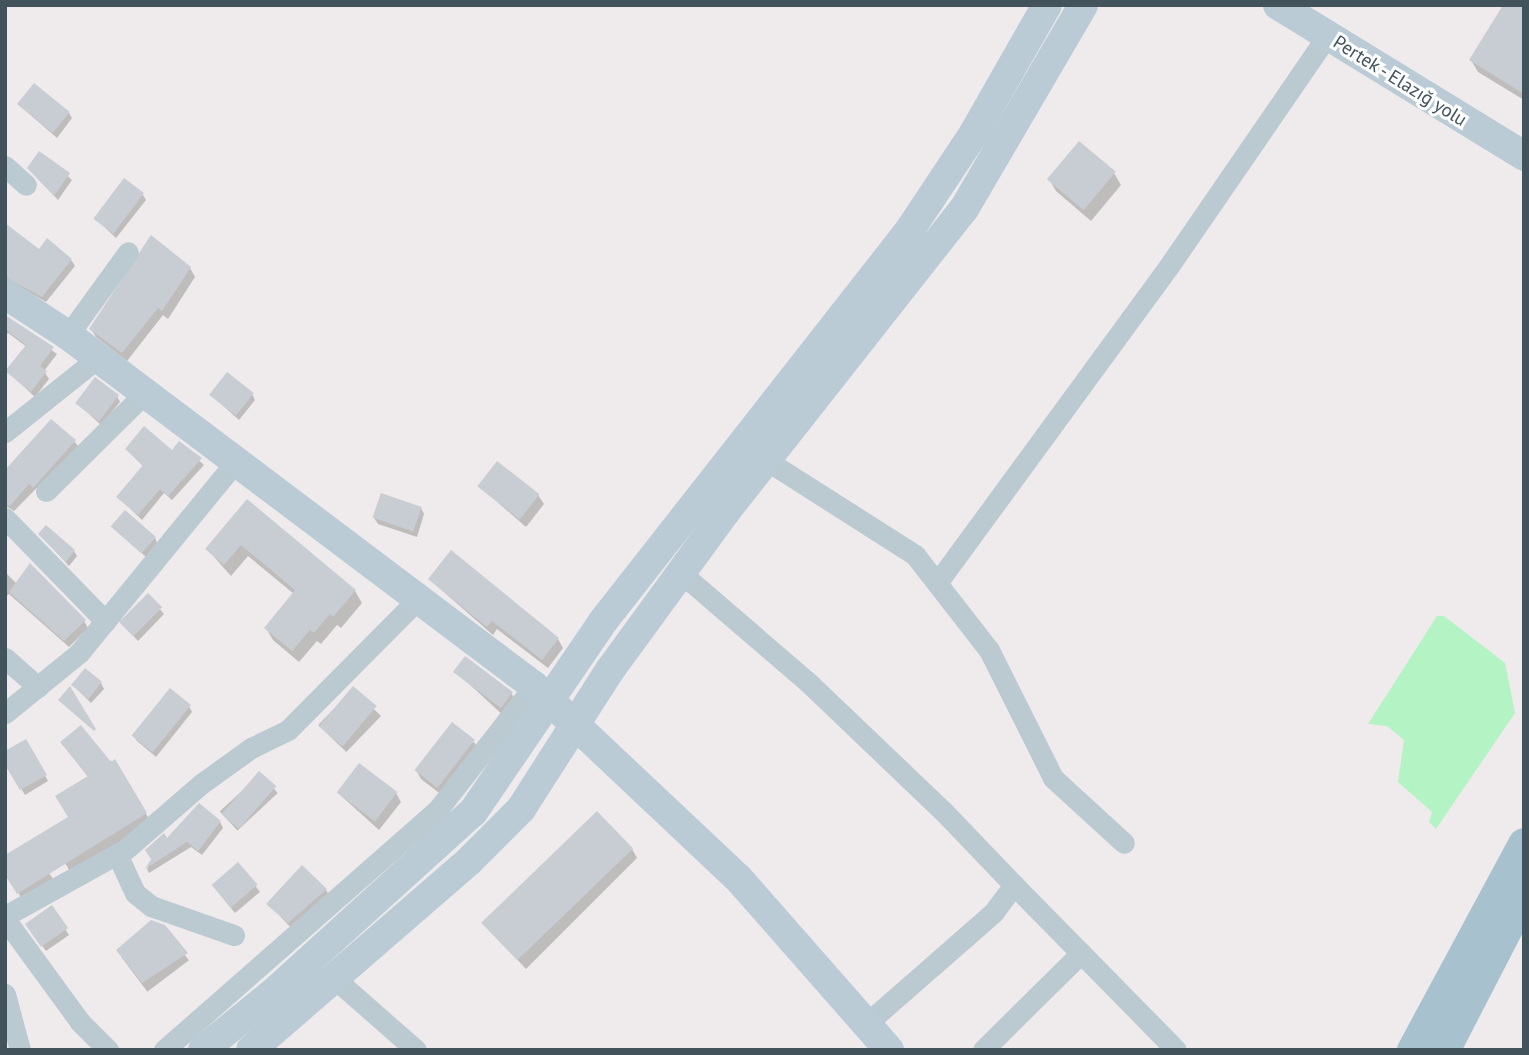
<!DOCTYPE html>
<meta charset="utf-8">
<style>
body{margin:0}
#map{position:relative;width:1529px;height:1055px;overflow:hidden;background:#efebec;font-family:"PT Sans",sans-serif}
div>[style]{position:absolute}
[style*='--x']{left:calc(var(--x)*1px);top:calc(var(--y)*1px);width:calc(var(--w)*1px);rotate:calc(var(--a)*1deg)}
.green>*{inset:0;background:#b4f3c3}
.shadow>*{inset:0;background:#0003;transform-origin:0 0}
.building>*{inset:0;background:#c7cdd2;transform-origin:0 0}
.street>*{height:21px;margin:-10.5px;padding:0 10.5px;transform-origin:10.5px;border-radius:10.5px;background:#bacad0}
.secondary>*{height:30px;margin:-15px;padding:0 15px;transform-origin:15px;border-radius:15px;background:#bacbd6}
.primary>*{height:33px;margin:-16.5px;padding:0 16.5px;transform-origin:16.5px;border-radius:16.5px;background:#a8c1ce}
span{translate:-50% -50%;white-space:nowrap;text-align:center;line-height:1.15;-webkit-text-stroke:6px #fff;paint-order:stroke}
.street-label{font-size:19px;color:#42535b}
.frame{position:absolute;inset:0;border:7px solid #42535b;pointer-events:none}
</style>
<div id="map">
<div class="green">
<i style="clip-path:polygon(1437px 616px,1444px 616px,1505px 663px,1515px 713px,1436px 829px,1429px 822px,1432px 812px,1398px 782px,1404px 740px,1387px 726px,1368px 724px)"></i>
</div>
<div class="shadow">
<i style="clip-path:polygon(1524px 8px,1524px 100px,1478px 72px,1471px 60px)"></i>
<i style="clip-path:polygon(19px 105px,69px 113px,72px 118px,57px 138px)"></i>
<i style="clip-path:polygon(40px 153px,72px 180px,58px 200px,29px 168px)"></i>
<i style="clip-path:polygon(1114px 173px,1121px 185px,1091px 221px,1056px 191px,1049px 179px)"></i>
<i style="clip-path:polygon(143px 195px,146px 200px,116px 238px,95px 218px)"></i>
<i style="clip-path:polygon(5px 225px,39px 251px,71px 260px,75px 266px,46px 302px,11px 282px,5px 285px)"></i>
<i style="clip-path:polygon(190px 268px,195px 277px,168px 319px,163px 315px,127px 361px,96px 337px,91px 329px)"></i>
<i style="clip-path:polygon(5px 317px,57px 354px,44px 371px,49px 379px,35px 397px,7px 371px,27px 347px,8px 333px,5px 336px)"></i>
<i style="clip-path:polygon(252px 394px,255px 400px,239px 420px,211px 395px)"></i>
<i style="clip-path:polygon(117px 396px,120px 402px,101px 425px,76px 402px)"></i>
<i style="clip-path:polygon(74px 441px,78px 446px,14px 511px,5px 505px,5px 473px)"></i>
<i style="clip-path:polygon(180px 443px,204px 465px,172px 500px,164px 493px,142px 520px,118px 497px,144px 467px,127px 450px,172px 452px)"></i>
<i style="clip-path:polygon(480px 487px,538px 495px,544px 504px,526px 527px)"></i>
<i style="clip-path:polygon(247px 501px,355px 591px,362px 603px,341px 628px,337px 625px,321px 644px,317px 641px,299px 662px,273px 640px,266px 628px,294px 594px,248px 556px,231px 576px,207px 549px)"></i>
<i style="clip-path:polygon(421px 508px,424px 514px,417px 537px,378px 524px,374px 518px)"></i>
<i style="clip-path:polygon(113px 527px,155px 538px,157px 543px,146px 557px)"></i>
<i style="clip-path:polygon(44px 539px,74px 551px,77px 556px,69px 566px)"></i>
<i style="clip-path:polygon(5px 572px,17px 584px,84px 621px,88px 628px,69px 647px,9px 594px,5px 597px)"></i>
<i style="clip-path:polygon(430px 580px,558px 639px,563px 648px,548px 668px,497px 629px,493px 635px)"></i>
<i style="clip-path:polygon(148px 595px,164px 614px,138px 641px,122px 624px)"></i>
<i style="clip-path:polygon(455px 671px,511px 693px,517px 702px,505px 717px)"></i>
<i style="clip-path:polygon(101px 683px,104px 689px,91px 703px,73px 685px)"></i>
<i style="left:353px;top:689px;width:39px;height:50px;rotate:44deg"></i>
<i style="clip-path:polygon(189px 706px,192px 712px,156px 757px,137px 741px,133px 735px)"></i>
<i style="clip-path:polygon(25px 741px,48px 781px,25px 795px,5px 761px)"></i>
<i style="clip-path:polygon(474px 742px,479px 751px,443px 796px,421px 779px,416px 770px)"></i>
<i style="clip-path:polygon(67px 750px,114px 762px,151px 822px,72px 875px,47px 832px,70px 818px,89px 778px)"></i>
<i style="left:260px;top:774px;width:26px;height:55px;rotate:47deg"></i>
<i style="clip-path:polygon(338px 793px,396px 793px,401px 802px,379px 830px)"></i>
<i style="clip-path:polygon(220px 822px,223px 828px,202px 855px,191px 847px,149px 873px,147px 869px,166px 840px)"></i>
<i style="clip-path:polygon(27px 844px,57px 884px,24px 902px,5px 872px)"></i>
<i style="clip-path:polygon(632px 849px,637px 858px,526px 969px,484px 924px)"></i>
<i style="clip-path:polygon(238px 864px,260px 892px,235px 913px,217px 891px)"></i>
<i style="clip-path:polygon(326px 890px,331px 899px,294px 931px,269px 904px)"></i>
<i style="clip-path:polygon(51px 907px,69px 935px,46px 951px,28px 927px)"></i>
<i style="left:163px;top:926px;width:43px;height:52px;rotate:53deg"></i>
</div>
<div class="building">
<i style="clip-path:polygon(1503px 5px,1524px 5px,1524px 94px,1469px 60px)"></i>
<i style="left:34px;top:83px;width:46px;height:27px;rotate:39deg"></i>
<i style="left:1079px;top:141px;width:48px;height:50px;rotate:40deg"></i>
<i style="clip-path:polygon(39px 151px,70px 173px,54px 196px,27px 168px)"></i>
<i style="left:124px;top:178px;width:25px;height:51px;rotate:37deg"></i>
<i style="clip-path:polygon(5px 223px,39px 249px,47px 238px,72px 259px,42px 297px,5px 277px)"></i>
<i style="clip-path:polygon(151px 235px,191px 267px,162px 311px,158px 308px,122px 353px,89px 329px)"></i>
<i style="clip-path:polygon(5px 315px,54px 347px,40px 366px,47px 371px,31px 392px,5px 371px,26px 345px,5px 329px)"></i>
<i style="left:227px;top:372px;width:34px;height:29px;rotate:38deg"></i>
<i style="left:95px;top:377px;width:30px;height:33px;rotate:37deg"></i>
<i style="clip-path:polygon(51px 419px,76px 440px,33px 488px,29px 484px,10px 506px,5px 505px,5px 470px)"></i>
<i style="clip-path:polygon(144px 426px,172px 450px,179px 441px,202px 458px,168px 496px,160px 489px,138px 515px,116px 497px,143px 465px,125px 449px)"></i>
<i style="left:497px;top:461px;width:54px;height:32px;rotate:38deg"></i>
<i style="left:381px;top:493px;width:43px;height:26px;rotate:19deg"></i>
<i style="clip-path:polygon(247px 499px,356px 590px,333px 617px,330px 614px,314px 633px,310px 630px,292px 651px,264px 628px,295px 590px,241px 545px,224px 565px,205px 549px)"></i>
<i style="left:125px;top:510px;width:41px;height:22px;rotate:41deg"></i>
<i style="clip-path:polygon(46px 525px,75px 550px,66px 562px,38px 534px)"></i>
<i style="clip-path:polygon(451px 550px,559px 638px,542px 660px,492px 621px,487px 627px,428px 579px)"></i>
<i style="clip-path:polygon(30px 563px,86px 620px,64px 641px,9px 592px)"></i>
<i style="left:148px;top:593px;width:20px;height:41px;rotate:45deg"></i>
<i style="left:465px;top:656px;width:60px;height:20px;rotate:37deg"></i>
<i style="left:85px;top:668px;width:22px;height:22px;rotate:39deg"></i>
<i style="clip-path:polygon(70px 686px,96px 729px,94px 731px,58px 700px)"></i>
<i style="left:353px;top:686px;width:31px;height:53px;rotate:40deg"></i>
<i style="left:170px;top:688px;width:27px;height:61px;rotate:39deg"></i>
<i style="left:452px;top:722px;width:29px;height:61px;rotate:38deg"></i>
<i style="clip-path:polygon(81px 725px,111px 762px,115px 759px,147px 813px,17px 894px,5px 875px,5px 855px,68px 817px,55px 796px,88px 776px,60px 742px)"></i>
<i style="clip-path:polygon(26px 739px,47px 775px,20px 790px,5px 765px,5px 751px)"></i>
<i style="left:359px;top:763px;width:48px;height:37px;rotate:37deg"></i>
<i style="left:259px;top:771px;width:23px;height:57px;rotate:41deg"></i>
<i style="clip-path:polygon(199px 803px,221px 821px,198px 851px,187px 842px,145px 869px,151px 859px,145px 850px,164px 833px,167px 838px)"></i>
<i style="left:597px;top:811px;width:52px;height:161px;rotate:46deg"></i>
<i style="left:238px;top:862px;width:30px;height:35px;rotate:49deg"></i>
<i style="clip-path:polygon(302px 865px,327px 889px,288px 923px,266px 904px)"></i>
<i style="left:52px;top:905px;width:28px;height:33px;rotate:55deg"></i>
<i style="clip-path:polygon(151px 920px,165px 925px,188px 953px,142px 983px,116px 950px)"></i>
</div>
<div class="street">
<i style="--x:5;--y:166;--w:28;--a:42"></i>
<i style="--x:68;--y:335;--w:102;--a:-54.1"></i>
<i style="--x:5;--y:432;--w:120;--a:-38.6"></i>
<i style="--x:766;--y:460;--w:177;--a:32.5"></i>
<i style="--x:915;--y:555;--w:120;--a:52.1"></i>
<i style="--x:989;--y:650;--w:143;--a:63.4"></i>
<i style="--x:1053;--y:778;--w:96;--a:42.5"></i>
<i style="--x:46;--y:491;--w:141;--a:-44.7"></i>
<i style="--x:5;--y:518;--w:144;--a:45.8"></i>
<i style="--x:681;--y:573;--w:172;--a:40.7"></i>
<i style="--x:811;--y:685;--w:184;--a:43.7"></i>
<i style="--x:944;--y:812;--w:101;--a:46.2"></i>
<i style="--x:1014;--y:885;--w:34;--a:127"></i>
<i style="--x:994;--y:912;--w:170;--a:138.8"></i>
<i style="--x:937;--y:583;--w:393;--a:-53.8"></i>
<i style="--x:1169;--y:266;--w:279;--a:-55.5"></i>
<i style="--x:5;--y:658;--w:44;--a:41.3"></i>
<i style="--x:5;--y:713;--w:95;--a:-39"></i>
<i style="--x:79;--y:653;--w:249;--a:-50.7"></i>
<i style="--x:117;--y:854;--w:43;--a:65.2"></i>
<i style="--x:135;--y:893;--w:21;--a:39"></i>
<i style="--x:151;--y:906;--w:88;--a:19.3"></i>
<i style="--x:1014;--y:885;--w:231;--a:45.5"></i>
<i style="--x:5;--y:916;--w:138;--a:-29"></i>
<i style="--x:126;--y:849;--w:99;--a:-40.9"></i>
<i style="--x:201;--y:784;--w:62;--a:-35.8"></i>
<i style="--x:251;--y:748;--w:41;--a:-25.9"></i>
<i style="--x:288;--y:730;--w:186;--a:-45.2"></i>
<i style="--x:5;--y:919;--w:127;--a:53.9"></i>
<i style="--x:80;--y:1022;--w:40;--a:45"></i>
<i style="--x:334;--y:978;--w:109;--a:41.3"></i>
<i style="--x:5;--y:994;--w:58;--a:75"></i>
<i style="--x:164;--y:1050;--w:366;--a:-41.3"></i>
<i style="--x:439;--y:808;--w:155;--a:-52.1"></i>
<i style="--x:983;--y:1050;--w:138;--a:-44.7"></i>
</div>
<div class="secondary">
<i style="--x:1278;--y:5;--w:289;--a:31.5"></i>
<i style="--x:5;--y:294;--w:75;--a:33.1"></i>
<i style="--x:68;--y:335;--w:583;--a:36.99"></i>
<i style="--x:534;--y:686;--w:280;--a:43.3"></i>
<i style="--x:738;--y:878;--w:229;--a:48.7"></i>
<i style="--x:203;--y:1050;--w:89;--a:-39.1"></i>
<i style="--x:272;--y:994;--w:271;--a:-42.2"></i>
<i style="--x:473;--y:812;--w:232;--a:-55.7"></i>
<i style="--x:604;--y:620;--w:498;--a:-51.9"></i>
<i style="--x:911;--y:228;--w:114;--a:-56.4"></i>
<i style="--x:974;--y:133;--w:147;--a:-60.3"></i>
<i style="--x:251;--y:1050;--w:289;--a:-40.9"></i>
<i style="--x:469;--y:861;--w:74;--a:-45"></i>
<i style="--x:521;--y:809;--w:165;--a:-57.4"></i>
<i style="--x:610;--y:670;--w:197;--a:-53.9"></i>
<i style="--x:726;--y:511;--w:385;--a:-51.8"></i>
<i style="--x:964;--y:209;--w:236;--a:-59.7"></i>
</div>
<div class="primary">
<i style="--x:1413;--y:1050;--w:234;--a:-61.7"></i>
<i style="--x:1443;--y:1050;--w:177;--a:-62.7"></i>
</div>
<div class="street-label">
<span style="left:1400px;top:81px;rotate:32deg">Pertek - Elazığ yolu</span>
</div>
<div class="frame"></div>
</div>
